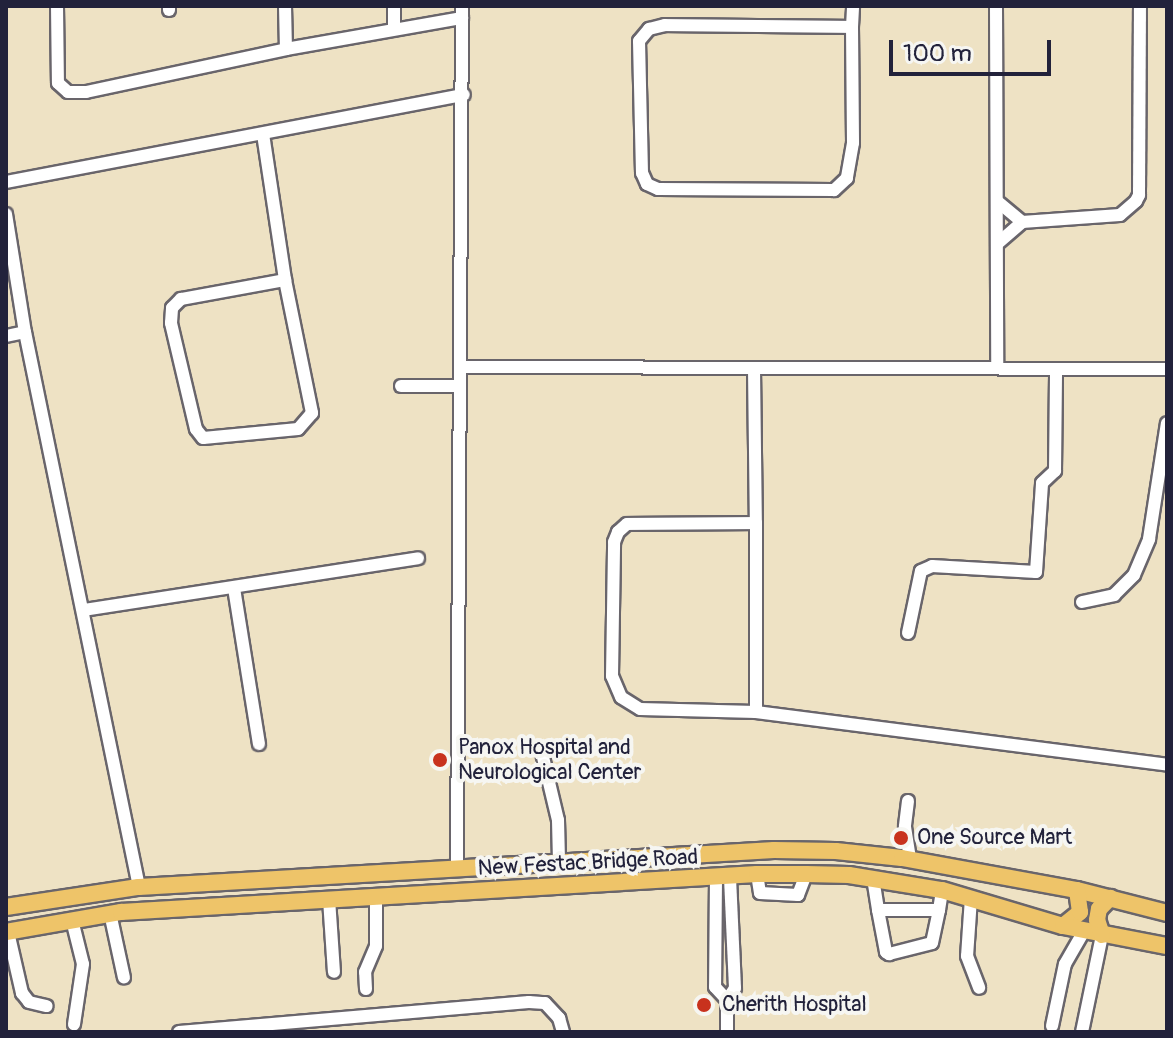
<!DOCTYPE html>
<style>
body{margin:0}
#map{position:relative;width:1173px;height:1038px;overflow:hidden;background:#eee2c4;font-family:Pangolin,sans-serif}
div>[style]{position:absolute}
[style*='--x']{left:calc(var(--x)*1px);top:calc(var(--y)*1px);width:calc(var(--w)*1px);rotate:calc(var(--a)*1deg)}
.roads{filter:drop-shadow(2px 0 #69656b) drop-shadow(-2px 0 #69656b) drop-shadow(0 2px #69656b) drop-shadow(0 -2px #69656b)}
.minor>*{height:12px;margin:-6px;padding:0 6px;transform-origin:6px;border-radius:6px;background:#fff}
.major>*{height:16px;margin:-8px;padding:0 8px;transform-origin:8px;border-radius:8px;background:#eec469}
.dots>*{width:22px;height:22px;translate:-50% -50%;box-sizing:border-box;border:4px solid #f6f6f2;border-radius:50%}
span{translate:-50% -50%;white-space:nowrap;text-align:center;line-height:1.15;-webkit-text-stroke:8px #f6f6f2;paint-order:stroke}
.poi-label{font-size:22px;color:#22223b}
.left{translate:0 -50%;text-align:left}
.street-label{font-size:22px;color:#22223b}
.frame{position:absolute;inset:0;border:8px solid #22223b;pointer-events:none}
.scale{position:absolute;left:889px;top:40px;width:162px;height:36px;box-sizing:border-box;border:4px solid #22223b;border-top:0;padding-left:10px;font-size:24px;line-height:28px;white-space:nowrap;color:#22223b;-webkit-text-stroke:6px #f6f6f2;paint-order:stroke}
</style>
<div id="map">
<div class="roads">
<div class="minor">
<i style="--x:57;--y:6;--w:77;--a:89.3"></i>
<i style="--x:58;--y:83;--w:13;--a:42"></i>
<i style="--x:68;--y:92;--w:18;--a:0"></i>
<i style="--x:86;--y:92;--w:205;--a:-12.1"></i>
<i style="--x:286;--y:49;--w:179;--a:-10"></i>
<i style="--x:169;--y:6;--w:4;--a:90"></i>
<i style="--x:285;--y:6;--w:43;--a:88.7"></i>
<i style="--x:394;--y:6;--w:22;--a:90"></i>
<i style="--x:996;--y:6;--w:362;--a:89.8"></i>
<i style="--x:665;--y:25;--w:187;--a:0.6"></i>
<i style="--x:852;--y:27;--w:116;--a:89.5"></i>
<i style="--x:853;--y:143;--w:36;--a:100"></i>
<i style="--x:847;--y:178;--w:18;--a:137"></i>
<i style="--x:834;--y:190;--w:176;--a:-179.7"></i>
<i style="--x:658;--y:189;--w:12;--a:-156"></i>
<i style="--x:647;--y:184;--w:12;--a:-114"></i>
<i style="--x:642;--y:173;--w:132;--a:-91.3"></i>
<i style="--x:639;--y:41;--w:16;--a:-50"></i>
<i style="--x:649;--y:29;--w:16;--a:-14"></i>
<i style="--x:852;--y:27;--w:21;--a:-87"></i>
<i style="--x:263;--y:134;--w:148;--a:81.4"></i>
<i style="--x:285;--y:280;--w:136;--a:78.5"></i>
<i style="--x:312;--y:413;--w:21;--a:131"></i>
<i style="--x:298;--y:429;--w:95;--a:174.6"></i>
<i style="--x:203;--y:438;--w:11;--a:-128"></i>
<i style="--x:196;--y:429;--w:109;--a:-103.3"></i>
<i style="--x:171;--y:323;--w:15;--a:-86"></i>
<i style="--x:172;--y:308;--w:13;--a:-45"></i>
<i style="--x:181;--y:299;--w:106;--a:-10.4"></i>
<i style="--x:6;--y:182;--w:466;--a:-10.8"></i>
<i style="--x:997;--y:201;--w:33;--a:40"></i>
<i style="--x:6;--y:214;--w:120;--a:80.9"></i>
<i style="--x:25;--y:332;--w:567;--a:78.39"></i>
<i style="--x:997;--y:244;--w:33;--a:-41"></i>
<i style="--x:1022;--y:222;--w:98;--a:-4.1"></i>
<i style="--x:1120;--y:215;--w:21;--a:-41"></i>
<i style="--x:1136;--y:201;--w:7;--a:-63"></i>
<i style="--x:1139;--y:195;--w:189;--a:-89.7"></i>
<i style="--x:6;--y:336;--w:19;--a:-12"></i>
<i style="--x:460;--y:367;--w:707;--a:0.16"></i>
<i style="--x:754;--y:369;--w:154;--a:89.3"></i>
<i style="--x:756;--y:523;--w:189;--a:90"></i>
<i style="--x:756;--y:712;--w:116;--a:-178.5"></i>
<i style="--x:640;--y:709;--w:22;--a:-148"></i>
<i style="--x:621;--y:697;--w:23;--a:-113"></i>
<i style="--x:612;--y:676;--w:134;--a:-89.1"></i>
<i style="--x:614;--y:542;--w:11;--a:-68"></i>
<i style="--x:618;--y:532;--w:12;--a:-42"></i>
<i style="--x:627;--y:524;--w:129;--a:-0.4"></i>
<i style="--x:401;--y:386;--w:58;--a:0"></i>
<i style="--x:234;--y:588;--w:158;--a:80.9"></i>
<i style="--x:1082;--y:602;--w:33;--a:-12"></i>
<i style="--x:1114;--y:595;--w:28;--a:-45"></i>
<i style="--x:1134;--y:575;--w:39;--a:-67"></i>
<i style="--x:1149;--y:539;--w:117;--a:-81.2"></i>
<i style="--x:84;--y:610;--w:338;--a:-8.8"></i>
<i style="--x:908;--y:633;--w:63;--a:-78.2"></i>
<i style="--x:921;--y:571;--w:12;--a:-24"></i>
<i style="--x:932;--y:566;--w:104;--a:3.3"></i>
<i style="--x:1036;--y:572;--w:89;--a:-86.1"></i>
<i style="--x:1042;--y:483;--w:18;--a:-43"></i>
<i style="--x:1055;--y:471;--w:100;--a:-89.4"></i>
<i style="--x:756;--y:712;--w:414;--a:7.3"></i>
<i style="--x:542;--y:753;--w:69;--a:76.6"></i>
<i style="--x:558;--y:820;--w:40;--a:88.6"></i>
<i style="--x:908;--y:801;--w:26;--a:97"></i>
<i style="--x:905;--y:827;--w:33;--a:81"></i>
<i style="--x:457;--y:868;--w:862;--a:-89.67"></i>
<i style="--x:757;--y:874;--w:19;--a:81"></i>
<i style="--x:760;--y:893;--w:38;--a:3"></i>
<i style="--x:798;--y:895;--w:22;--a:-69"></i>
<i style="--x:716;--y:878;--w:109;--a:90.5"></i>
<i style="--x:715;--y:987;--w:18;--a:47"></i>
<i style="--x:873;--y:878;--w:32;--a:81"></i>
<i style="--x:878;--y:910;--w:61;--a:0"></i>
<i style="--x:939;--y:910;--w:20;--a:-81"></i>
<i style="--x:971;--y:898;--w:58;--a:93.9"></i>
<i style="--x:967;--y:956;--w:34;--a:69"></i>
<i style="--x:329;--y:899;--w:73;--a:86.1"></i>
<i style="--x:878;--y:910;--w:43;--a:79.2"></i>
<i style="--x:886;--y:952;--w:4;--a:34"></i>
<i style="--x:889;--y:954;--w:44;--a:-14.3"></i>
<i style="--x:932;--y:943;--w:34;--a:-78"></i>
<i style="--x:110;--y:913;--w:66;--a:77.8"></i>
<i style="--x:72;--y:920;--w:45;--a:76"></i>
<i style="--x:83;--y:964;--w:61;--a:98.5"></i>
<i style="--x:8;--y:932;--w:63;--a:77.1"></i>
<i style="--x:22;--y:993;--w:11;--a:52"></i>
<i style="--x:29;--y:1002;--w:18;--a:13"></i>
<i style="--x:366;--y:989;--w:17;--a:-93"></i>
<i style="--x:365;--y:972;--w:28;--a:-67"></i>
<i style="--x:376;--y:946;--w:50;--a:-90"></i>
<i style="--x:1052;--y:1026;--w:63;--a:-78.2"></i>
<i style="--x:1065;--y:964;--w:38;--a:-60"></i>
<i style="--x:179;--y:1032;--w:351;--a:-4.9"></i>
<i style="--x:529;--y:1002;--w:16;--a:4"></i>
<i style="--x:545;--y:1003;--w:21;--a:47"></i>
<i style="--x:559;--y:1018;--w:15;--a:74"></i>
<i style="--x:727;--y:1032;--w:32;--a:-90"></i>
<i style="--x:727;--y:1000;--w:14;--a:-56"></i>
<i style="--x:735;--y:988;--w:111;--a:-92.6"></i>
<i style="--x:1082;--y:1032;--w:99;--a:-78.3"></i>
</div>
<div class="major">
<i style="--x:6;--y:907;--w:134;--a:-8.6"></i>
<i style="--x:139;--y:887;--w:636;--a:-3.33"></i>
<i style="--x:774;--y:850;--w:62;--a:0.9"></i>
<i style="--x:836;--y:851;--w:66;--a:6.1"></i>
<i style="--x:902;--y:858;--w:178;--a:10.4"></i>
<i style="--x:1077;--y:890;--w:93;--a:14.3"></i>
<i style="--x:1063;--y:926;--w:22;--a:-39"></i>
<i style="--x:1080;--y:912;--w:22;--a:-98"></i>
<i style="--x:6;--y:932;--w:117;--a:-9.9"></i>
<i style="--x:121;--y:912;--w:637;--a:-3.42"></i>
<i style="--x:757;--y:874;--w:49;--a:0"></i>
<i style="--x:806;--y:874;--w:43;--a:1.3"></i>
<i style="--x:849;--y:875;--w:94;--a:9.2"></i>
<i style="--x:942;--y:890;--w:126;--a:16.6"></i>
<i style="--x:1063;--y:926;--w:106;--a:10.9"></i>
<i style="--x:1102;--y:935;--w:16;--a:-108"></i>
<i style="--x:1097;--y:920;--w:11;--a:-80"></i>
<i style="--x:1099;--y:909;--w:16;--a:-45"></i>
</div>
</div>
<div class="dots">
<i style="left:440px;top:760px;background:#c8321e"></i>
<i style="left:901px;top:838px;background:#c8321e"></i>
<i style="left:704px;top:1005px;background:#c8321e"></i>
</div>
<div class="poi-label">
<span class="left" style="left:458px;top:760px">Panox Hospital and<br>Neurological Center</span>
<span class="left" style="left:917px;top:838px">One Source Mart</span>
<span class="left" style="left:722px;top:1005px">Cherith Hospital</span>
</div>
<div class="street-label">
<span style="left:588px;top:863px;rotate:-3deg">New Festac Bridge Road</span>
</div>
<div class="frame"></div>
<div class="scale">100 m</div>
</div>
